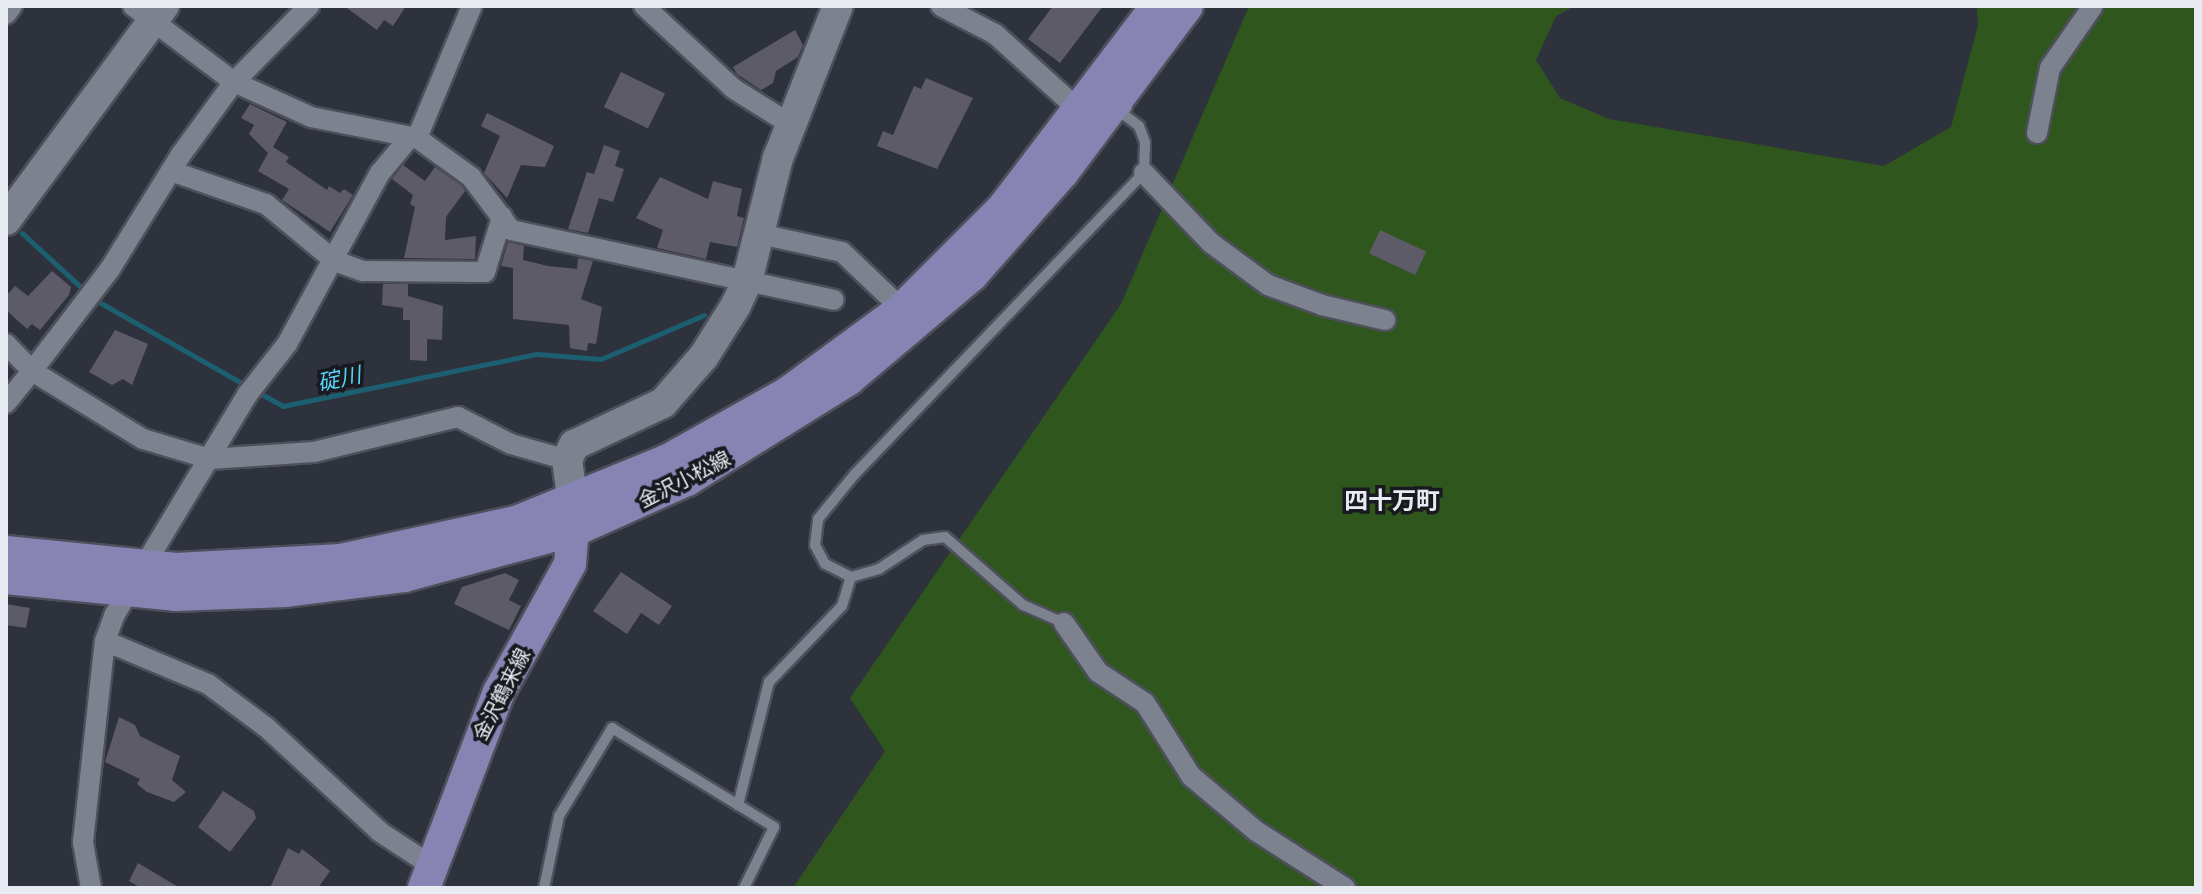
<!DOCTYPE html>
<meta charset="utf-8">
<style>
body{margin:0}
#map{position:relative;width:2202px;height:894px;overflow:hidden;background:#2e323d;font-family:Commissioner,"Noto Sans JP",sans-serif}
div>[style]{position:absolute}
[style*='--x']{left:calc(var(--x)*1px);top:calc(var(--y)*1px);width:calc(var(--w)*1px);rotate:calc(var(--a)*1deg)}
.green>*{inset:0;background:#2f561d}
.stream>*{height:5px;margin:-2.5px;padding:0 2.5px;transform-origin:2.5px;border-radius:2.5px;background:#1b5f70}
.building>*{inset:0;background:#5d5b67;transform-origin:0 0}
.roads{filter:drop-shadow(2px 0 #4d505a) drop-shadow(-2px 0 #4d505a) drop-shadow(0 2px #4d505a) drop-shadow(0 -2px #4d505a)}
.lane>*{height:10px;margin:-5px;padding:0 5px;transform-origin:5px;border-radius:5px;background:#7d828f}
.street>*{height:20px;margin:-10px;padding:0 10px;transform-origin:10px;border-radius:10px;background:#7d828f}
.secondary>*{height:30px;margin:-15px;padding:0 15px;transform-origin:15px;border-radius:15px;background:#7d828f}
.primary>*{height:32px;margin:-16px;padding:0 16px;transform-origin:16px;border-radius:16px;background:#8784b4}
span{translate:-50% -50%;white-space:nowrap;text-align:center;line-height:1.15;-webkit-text-stroke:7px #181a1f;paint-order:stroke}
.street-label{font-size:20px;color:#e8ebf2}
.water-label{font-size:22px;color:#56d3f5;font-style:italic}
.quarter-label{font-size:24px;color:#e8ebf2;font-weight:700}
.frame{position:absolute;inset:0;border:8px solid #e8ebf2;pointer-events:none}
</style>
<div id="map">
<div class="green">
<i style="clip-path:polygon(1249px 6px,1575px 6px,1556px 16px,1536px 60px,1560px 98px,1609px 119px,1884px 166px,1951px 127px,1978px 25px,1977px 6px,2196px 6px,2196px 888px,793px 888px,885px 751px,850px 698px,1121px 304px)"></i>
</div>
<div class="stream">
<i style="--x:22;--y:233;--w:86;--a:42.6"></i>
<i style="--x:92;--y:298;--w:178;--a:29.6"></i>
<i style="--x:256;--y:391;--w:31;--a:29"></i>
<i style="--x:283;--y:406;--w:259;--a:-11.6"></i>
<i style="--x:537;--y:354;--w:64;--a:4.5"></i>
<i style="--x:601;--y:359;--w:112;--a:-23.1"></i>
</div>
<div class="building">
<i style="clip-path:polygon(344px 6px,406px 6px,393px 26px,384px 20px,377px 30px)"></i>
<i style="clip-path:polygon(1053px 6px,1103px 6px,1060px 63px,1028px 39px)"></i>
<i style="clip-path:polygon(795px 30px,803px 45px,798px 57px,776px 71px,773px 83px,761px 90px,737px 74px,733px 67px)"></i>
<i style="left:621px;top:72px;width:49px;height:39px;rotate:26deg"></i>
<i style="clip-path:polygon(926px 78px,973px 98px,937px 169px,877px 146px,883px 131px,893px 135px,914px 86px,921px 89px)"></i>
<i style="clip-path:polygon(250px 104px,287px 122px,273px 147px,289px 157px,286px 162px,327px 190px,329px 186px,340px 193px,344px 189px,353px 195px,330px 232px,282px 200px,289px 189px,258px 171px,268px 153px,249px 134px,254px 125px,241px 118px)"></i>
<i style="clip-path:polygon(487px 113px,554px 146px,545px 167px,521px 165px,507px 198px,484px 173px,500px 136px,481px 126px)"></i>
<i style="clip-path:polygon(604px 145px,620px 151px,615px 166px,624px 169px,613px 202px,599px 198px,588px 233px,568px 229px,587px 172px,594px 174px)"></i>
<i style="clip-path:polygon(403px 165px,425px 181px,435px 167px,462px 186px,465px 191px,446px 217px,445px 240px,476px 236px,475px 259px,404px 258px,415px 207px,410px 204px,413px 195px,392px 179px)"></i>
<i style="clip-path:polygon(660px 177px,708px 199px,713px 181px,742px 189px,737px 216px,744px 218px,737px 247px,710px 242px,706px 259px,657px 248px,663px 230px,636px 218px)"></i>
<i style="left:1380px;top:230px;width:51px;height:26px;rotate:25deg"></i>
<i style="clip-path:polygon(508px 242px,524px 246px,523px 260px,548px 266px,577px 269px,578px 258px,593px 261px,581px 299px,602px 307px,596px 344px,588px 343px,587px 351px,570px 348px,569px 325px,513px 319px,513px 268px,501px 266px)"></i>
<i style="clip-path:polygon(52px 271px,71px 287px,69px 295px,40px 330px,32px 324px,27px 329px,6px 310px,6px 296px,15px 286px,28px 296px)"></i>
<i style="clip-path:polygon(383px 284px,408px 284px,408px 296px,443px 306px,442px 340px,427px 339px,427px 361px,410px 360px,410px 320px,403px 320px,403px 308px,382px 305px)"></i>
<i style="clip-path:polygon(115px 330px,148px 344px,132px 385px,123px 379px,112px 385px,89px 372px)"></i>
<i style="clip-path:polygon(621px 572px,672px 606px,659px 625px,641px 613px,627px 634px,593px 611px)"></i>
<i style="clip-path:polygon(505px 573px,519px 580px,509px 600px,521px 606px,509px 630px,454px 604px,462px 587px)"></i>
<i style="clip-path:polygon(6px 604px,30px 608px,26px 628px,6px 625px)"></i>
<i style="clip-path:polygon(119px 717px,135px 725px,140px 736px,180px 756px,172px 780px,186px 792px,174px 802px,147px 792px,137px 784px,140px 779px,105px 762px)"></i>
<i style="clip-path:polygon(223px 791px,254px 811px,256px 818px,230px 852px,198px 827px)"></i>
<i style="clip-path:polygon(288px 848px,299px 854px,302px 849px,330px 871px,318px 888px,270px 888px)"></i>
<i style="clip-path:polygon(138px 863px,180px 888px,141px 888px,129px 881px)"></i>
</div>
<div class="roads">
<div class="lane">
<i style="--x:1064;--y:623;--w:45;--a:-156.3"></i>
<i style="--x:1023;--y:605;--w:103;--a:-138.9"></i>
<i style="--x:945;--y:537;--w:22;--a:172"></i>
<i style="--x:923;--y:540;--w:53;--a:146.6"></i>
<i style="--x:879;--y:569;--w:29;--a:164"></i>
<i style="--x:851;--y:577;--w:29;--a:-153"></i>
<i style="--x:825;--y:564;--w:21;--a:-118"></i>
<i style="--x:815;--y:545;--w:26;--a:-83"></i>
<i style="--x:818;--y:519;--w:58;--a:-50.6"></i>
<i style="--x:855;--y:474;--w:417;--a:-46.2"></i>
<i style="--x:1144;--y:173;--w:31;--a:-88"></i>
<i style="--x:1145;--y:142;--w:17;--a:-111"></i>
<i style="--x:1139;--y:126;--w:20;--a:-143"></i>
<i style="--x:1123;--y:114;--w:8;--a:-60"></i>
<i style="--x:738;--y:805;--w:127;--a:-75.9"></i>
<i style="--x:769;--y:682;--w:105;--a:-46.2"></i>
<i style="--x:842;--y:606;--w:30;--a:-73"></i>
<i style="--x:544;--y:888;--w:74;--a:-78.2"></i>
<i style="--x:559;--y:816;--w:103;--a:-58.9"></i>
<i style="--x:612;--y:728;--w:190;--a:31.4"></i>
<i style="--x:774;--y:827;--w:68;--a:116.2"></i>
</div>
<div class="street">
<i style="--x:133;--y:6;--w:126;--a:37"></i>
<i style="--x:234;--y:82;--w:85;--a:24.4"></i>
<i style="--x:311;--y:117;--w:108;--a:11.2"></i>
<i style="--x:417;--y:138;--w:67;--a:35.8"></i>
<i style="--x:471;--y:177;--w:66;--a:53"></i>
<i style="--x:511;--y:230;--w:330;--a:12.2"></i>
<i style="--x:644;--y:6;--w:122;--a:42.7"></i>
<i style="--x:734;--y:89;--w:66;--a:32"></i>
<i style="--x:941;--y:6;--w:61;--a:27.4"></i>
<i style="--x:995;--y:34;--w:115;--a:42.2"></i>
<i style="--x:6;--y:14;--w:10;--a:-53"></i>
<i style="--x:2037;--y:133;--w:66;--a:-78.7"></i>
<i style="--x:2050;--y:68;--w:75;--a:-55.3"></i>
<i style="--x:417;--y:138;--w:143;--a:-67.4"></i>
<i style="--x:171;--y:171;--w:101;--a:19.2"></i>
<i style="--x:266;--y:204;--w:89;--a:39.6"></i>
<i style="--x:335;--y:261;--w:30;--a:20"></i>
<i style="--x:363;--y:271;--w:122;--a:0.5"></i>
<i style="--x:485;--y:272;--w:58;--a:-72.8"></i>
<i style="--x:1144;--y:173;--w:97;--a:46.3"></i>
<i style="--x:1211;--y:243;--w:71;--a:36.4"></i>
<i style="--x:1268;--y:285;--w:58;--a:20.3"></i>
<i style="--x:1322;--y:305;--w:65;--a:13.4"></i>
<i style="--x:760;--y:234;--w:84;--a:12.4"></i>
<i style="--x:842;--y:252;--w:83;--a:43.5"></i>
<i style="--x:6;--y:344;--w:37;--a:46"></i>
<i style="--x:32;--y:371;--w:128;--a:-52.6"></i>
<i style="--x:110;--y:269;--w:133;--a:-58.2"></i>
<i style="--x:180;--y:156;--w:92;--a:-53.9"></i>
<i style="--x:234;--y:82;--w:107;--a:-45.4"></i>
<i style="--x:6;--y:403;--w:41;--a:-50.9"></i>
<i style="--x:32;--y:371;--w:130;--a:31.5"></i>
<i style="--x:143;--y:439;--w:70;--a:16.6"></i>
<i style="--x:210;--y:459;--w:104;--a:-3.9"></i>
<i style="--x:314;--y:452;--w:148;--a:-13.7"></i>
<i style="--x:458;--y:417;--w:59;--a:27"></i>
<i style="--x:511;--y:444;--w:58;--a:15.9"></i>
<i style="--x:1064;--y:623;--w:60;--a:55.2"></i>
<i style="--x:1098;--y:672;--w:56;--a:33.4"></i>
<i style="--x:1145;--y:703;--w:86;--a:57.8"></i>
<i style="--x:1191;--y:776;--w:85;--a:40.2"></i>
<i style="--x:1256;--y:831;--w:106;--a:32.6"></i>
<i style="--x:105;--y:641;--w:112;--a:22.7"></i>
<i style="--x:208;--y:684;--w:72;--a:36.6"></i>
<i style="--x:266;--y:727;--w:155;--a:42.6"></i>
<i style="--x:380;--y:832;--w:62;--a:33.2"></i>
<i style="--x:91;--y:888;--w:47;--a:-99.9"></i>
<i style="--x:83;--y:842;--w:202;--a:-83.8"></i>
<i style="--x:105;--y:641;--w:29;--a:-70"></i>
<i style="--x:115;--y:614;--w:256;--a:-58.9"></i>
<i style="--x:247;--y:395;--w:65;--a:-51.9"></i>
<i style="--x:287;--y:344;--w:195;--a:-61.5"></i>
<i style="--x:380;--y:173;--w:47;--a:-50.2"></i>
</div>
<div class="secondary">
<i style="--x:6;--y:220;--w:266;--a:-53.6"></i>
<i style="--x:573;--y:503;--w:43;--a:-97.9"></i>
<i style="--x:567;--y:460;--w:17;--a:-65"></i>
<i style="--x:574;--y:445;--w:98;--a:-25.3"></i>
<i style="--x:663;--y:403;--w:62;--a:-48.9"></i>
<i style="--x:704;--y:356;--w:60;--a:-57.9"></i>
<i style="--x:736;--y:305;--w:26;--a:-65"></i>
<i style="--x:747;--y:281;--w:127;--a:-75.9"></i>
<i style="--x:778;--y:158;--w:163;--a:-68.5"></i>
</div>
<div class="primary">
<i style="--x:6;--y:552;--w:171;--a:5.7"></i>
<i style="--x:176;--y:569;--w:165;--a:-3.1"></i>
<i style="--x:341;--y:560;--w:179;--a:-12.3"></i>
<i style="--x:516;--y:522;--w:164;--a:-22.2"></i>
<i style="--x:668;--y:460;--w:139;--a:-29.3"></i>
<i style="--x:789;--y:392;--w:140;--a:-36.3"></i>
<i style="--x:902;--y:309;--w:143;--a:-45"></i>
<i style="--x:1003;--y:208;--w:254;--a:-52.7"></i>
<i style="--x:6;--y:578;--w:170;--a:5.7"></i>
<i style="--x:175;--y:595;--w:111;--a:-2.1"></i>
<i style="--x:286;--y:591;--w:119;--a:-7.2"></i>
<i style="--x:404;--y:576;--w:177;--a:-15.1"></i>
<i style="--x:575;--y:530;--w:123;--a:-24.1"></i>
<i style="--x:687;--y:480;--w:191;--a:-31.9"></i>
<i style="--x:849;--y:379;--w:161;--a:-40.2"></i>
<i style="--x:972;--y:275;--w:137;--a:-48.5"></i>
<i style="--x:1063;--y:172;--w:207;--a:-53.2"></i>
<i style="--x:424;--y:888;--w:210;--a:-69.1"></i>
<i style="--x:499;--y:692;--w:146;--a:-61"></i>
<i style="--x:570;--y:564;--w:50;--a:-85.4"></i>
</div>
</div>
<div class="street-label">
<span style="left:684px;top:479px;rotate:-27deg">金沢小松線</span>
<span style="left:501px;top:694px;rotate:-63deg">金沢鶴来線</span>
</div>
<div class="water-label">
<span style="left:339px;top:378px;rotate:-12deg">碇川</span>
</div>
<div class="quarter-label">
<span style="left:1392px;top:500px">四十万町</span>
</div>
<div class="frame"></div>
</div>
